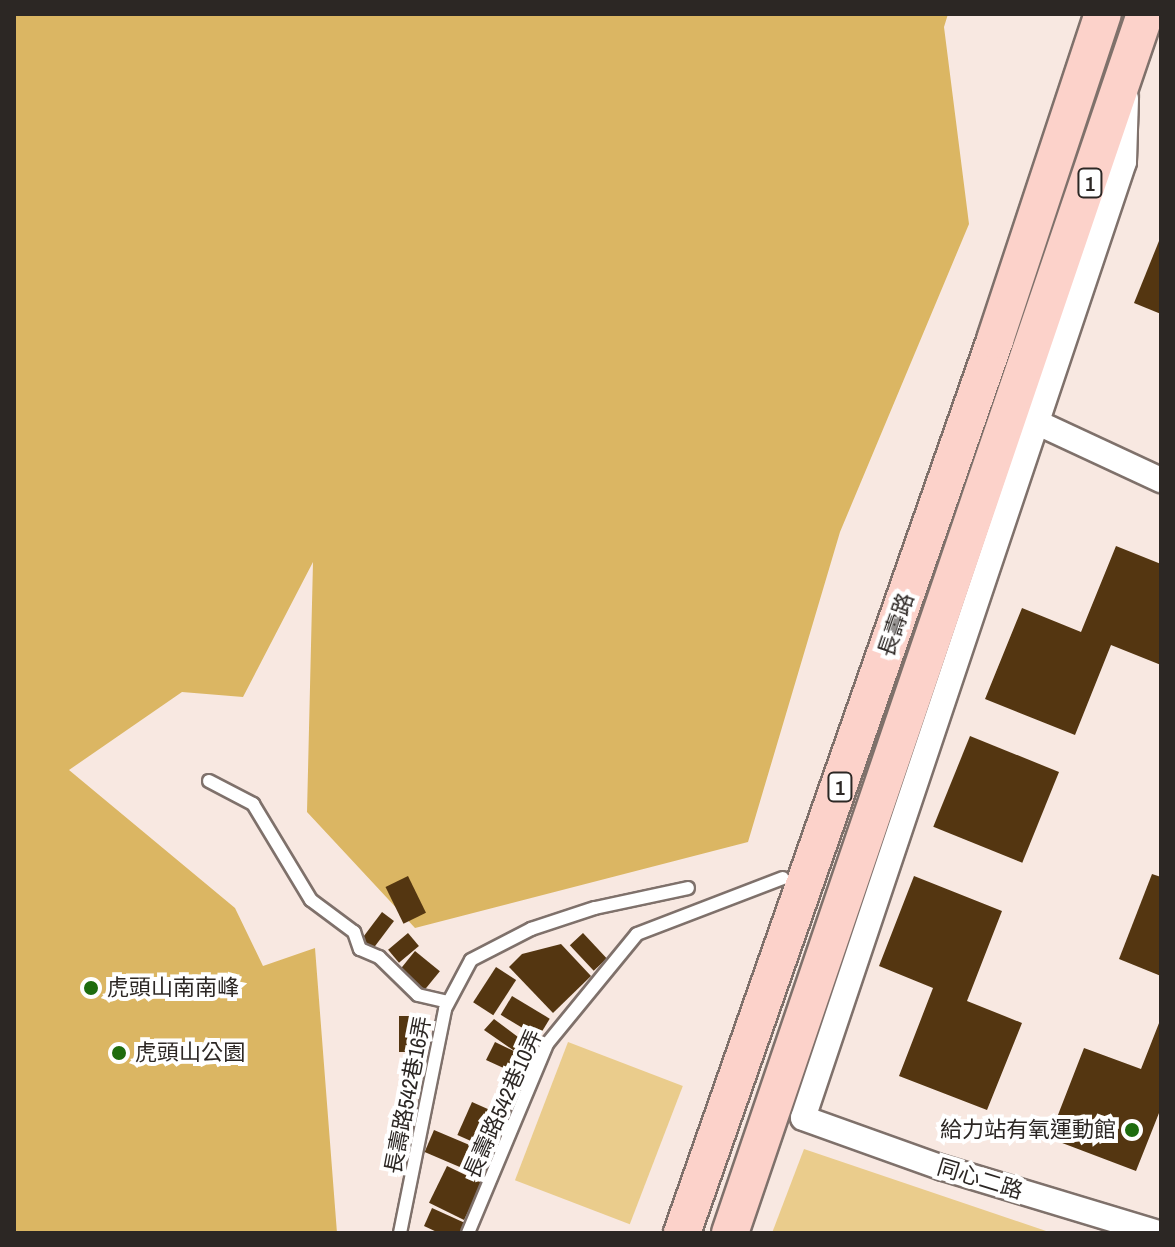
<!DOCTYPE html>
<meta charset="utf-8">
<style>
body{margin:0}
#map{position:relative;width:1175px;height:1247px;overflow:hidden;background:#f8e8e1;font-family:"Archivo Narrow","Noto Sans TC",sans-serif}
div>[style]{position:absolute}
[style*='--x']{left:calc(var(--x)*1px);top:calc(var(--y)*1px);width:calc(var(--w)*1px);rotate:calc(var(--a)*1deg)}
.green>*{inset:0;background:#eacc8c;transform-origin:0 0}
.forest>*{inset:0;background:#dbb663}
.building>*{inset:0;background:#543611;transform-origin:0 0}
.roads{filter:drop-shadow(2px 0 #7f716b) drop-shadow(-2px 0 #7f716b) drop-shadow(0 2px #7f716b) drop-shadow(0 -2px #7f716b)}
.lane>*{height:12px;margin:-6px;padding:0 6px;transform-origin:6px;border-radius:6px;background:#fff}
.street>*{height:24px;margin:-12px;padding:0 12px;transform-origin:12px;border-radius:12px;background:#fff}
.primary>*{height:36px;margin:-18px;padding:0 18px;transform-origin:18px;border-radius:18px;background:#fcd2ca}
.dots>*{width:22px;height:22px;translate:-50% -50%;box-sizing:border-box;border:4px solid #fff;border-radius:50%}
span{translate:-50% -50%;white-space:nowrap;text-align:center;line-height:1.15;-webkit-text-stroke:8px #fff;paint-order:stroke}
.shield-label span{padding:2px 6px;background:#fff;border:2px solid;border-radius:6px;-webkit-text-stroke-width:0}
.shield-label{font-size:20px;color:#2c2724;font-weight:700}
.street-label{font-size:22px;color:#2c2724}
.poi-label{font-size:22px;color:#2c2724}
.left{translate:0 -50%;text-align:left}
.right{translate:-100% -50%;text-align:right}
.frame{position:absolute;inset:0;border:16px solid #2c2724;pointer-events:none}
</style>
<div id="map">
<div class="green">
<i style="left:568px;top:1042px;width:123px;height:148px;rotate:21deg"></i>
<i style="clip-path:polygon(804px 1149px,1052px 1233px,772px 1233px)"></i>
</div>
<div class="forest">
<i style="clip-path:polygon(14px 14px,948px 14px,944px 27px,969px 224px,840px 532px,748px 842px,415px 928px,307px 812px,313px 562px,243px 697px,182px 692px,69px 770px,235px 908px,263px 966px,315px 948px,337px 1233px,14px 1233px)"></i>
</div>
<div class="building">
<i style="clip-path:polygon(1161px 236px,1161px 314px,1134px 303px)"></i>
<i style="clip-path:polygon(1116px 546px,1161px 564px,1161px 665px,1111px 645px,1075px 735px,985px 699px,1022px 608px,1081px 632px)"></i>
<i style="left:970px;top:736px;width:96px;height:98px;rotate:22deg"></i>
<i style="clip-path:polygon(1152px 874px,1161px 877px,1161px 976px,1119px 959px)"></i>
<i style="left:408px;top:876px;width:41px;height:25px;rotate:64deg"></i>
<i style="clip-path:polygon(914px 876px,1002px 911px,967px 1001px,1022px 1023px,987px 1110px,899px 1076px,933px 988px,879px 966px)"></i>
<i style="left:382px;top:912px;width:15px;height:36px;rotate:37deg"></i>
<i style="left:408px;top:933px;width:17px;height:26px;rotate:50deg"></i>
<i style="left:583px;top:933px;width:35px;height:18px;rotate:47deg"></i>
<i style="clip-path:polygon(561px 944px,591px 976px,553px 1013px,509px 967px,522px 954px)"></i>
<i style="left:415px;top:951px;width:32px;height:27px;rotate:39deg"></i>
<i style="left:496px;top:967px;width:24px;height:42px;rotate:33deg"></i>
<i style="left:512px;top:996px;width:44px;height:22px;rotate:31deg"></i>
<i style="left:399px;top:1016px;width:24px;height:36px"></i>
<i style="clip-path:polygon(1161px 1018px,1161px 1108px,1136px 1171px,1049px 1138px,1084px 1048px,1141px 1069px)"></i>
<i style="clip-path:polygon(494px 1019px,534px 1049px,521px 1076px,486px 1060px,495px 1042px,516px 1052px,484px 1030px)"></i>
<i style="left:472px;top:1102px;width:32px;height:36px;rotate:24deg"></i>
<i style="left:434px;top:1130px;width:63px;height:24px;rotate:23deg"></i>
<i style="left:447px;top:1166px;width:39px;height:41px;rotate:26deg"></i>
<i style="clip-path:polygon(432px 1208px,465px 1223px,460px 1233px,439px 1233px,424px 1226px)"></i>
</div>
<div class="roads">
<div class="lane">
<i style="--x:209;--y:781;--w:50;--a:27.6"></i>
<i style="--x:253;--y:804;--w:112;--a:58.9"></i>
<i style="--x:311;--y:900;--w:54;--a:36.7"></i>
<i style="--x:354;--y:932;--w:18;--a:71"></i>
<i style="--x:360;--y:949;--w:21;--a:23"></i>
<i style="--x:379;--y:957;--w:54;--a:44.3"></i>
<i style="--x:418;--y:995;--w:31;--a:13"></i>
<i style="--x:400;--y:1233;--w:228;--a:-78.6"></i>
<i style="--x:445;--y:1009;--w:55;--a:-62"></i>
<i style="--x:471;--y:960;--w:68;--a:-27.3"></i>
<i style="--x:531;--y:929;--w:67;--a:-18.2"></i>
<i style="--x:595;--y:908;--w:95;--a:-12.1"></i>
<i style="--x:468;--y:1233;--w:205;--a:-67.3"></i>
<i style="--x:547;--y:1044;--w:142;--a:-50.7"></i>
<i style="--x:637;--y:934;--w:156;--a:-21"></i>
</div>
<div class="street">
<i style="--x:1126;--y:98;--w:64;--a:91.8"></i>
<i style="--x:1124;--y:162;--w:1008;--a:108.56"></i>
<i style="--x:803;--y:1118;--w:149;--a:19.7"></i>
<i style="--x:943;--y:1168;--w:225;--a:16.8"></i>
<i style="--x:1038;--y:423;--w:136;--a:24.9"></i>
</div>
<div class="primary">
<i style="--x:682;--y:1233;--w:946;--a:-70.68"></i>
<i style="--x:995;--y:340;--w:343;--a:-71.7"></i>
<i style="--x:730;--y:1233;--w:1288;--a:-71.2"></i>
</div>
</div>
<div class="dots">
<i style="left:91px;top:988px;background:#1e6c0e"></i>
<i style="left:119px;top:1053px;background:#1e6c0e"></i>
<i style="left:1132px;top:1130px;background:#1e6c0e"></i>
</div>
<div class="shield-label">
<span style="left:1090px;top:183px">1</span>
<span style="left:840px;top:787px">1</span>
</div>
<div class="street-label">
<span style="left:896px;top:625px;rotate:-71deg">長壽路</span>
<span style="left:408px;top:1095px;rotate:-79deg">長壽路542巷16弄</span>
<span style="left:503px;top:1104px;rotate:-66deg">長壽路542巷10弄</span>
<span style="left:980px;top:1179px;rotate:17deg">同心二路</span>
</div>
<div class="poi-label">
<span class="left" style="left:107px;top:988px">虎頭山南南峰</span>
<span class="left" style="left:135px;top:1053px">虎頭山公園</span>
<span class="right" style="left:1116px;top:1130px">給力站有氧運動館</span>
</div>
<div class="frame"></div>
</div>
